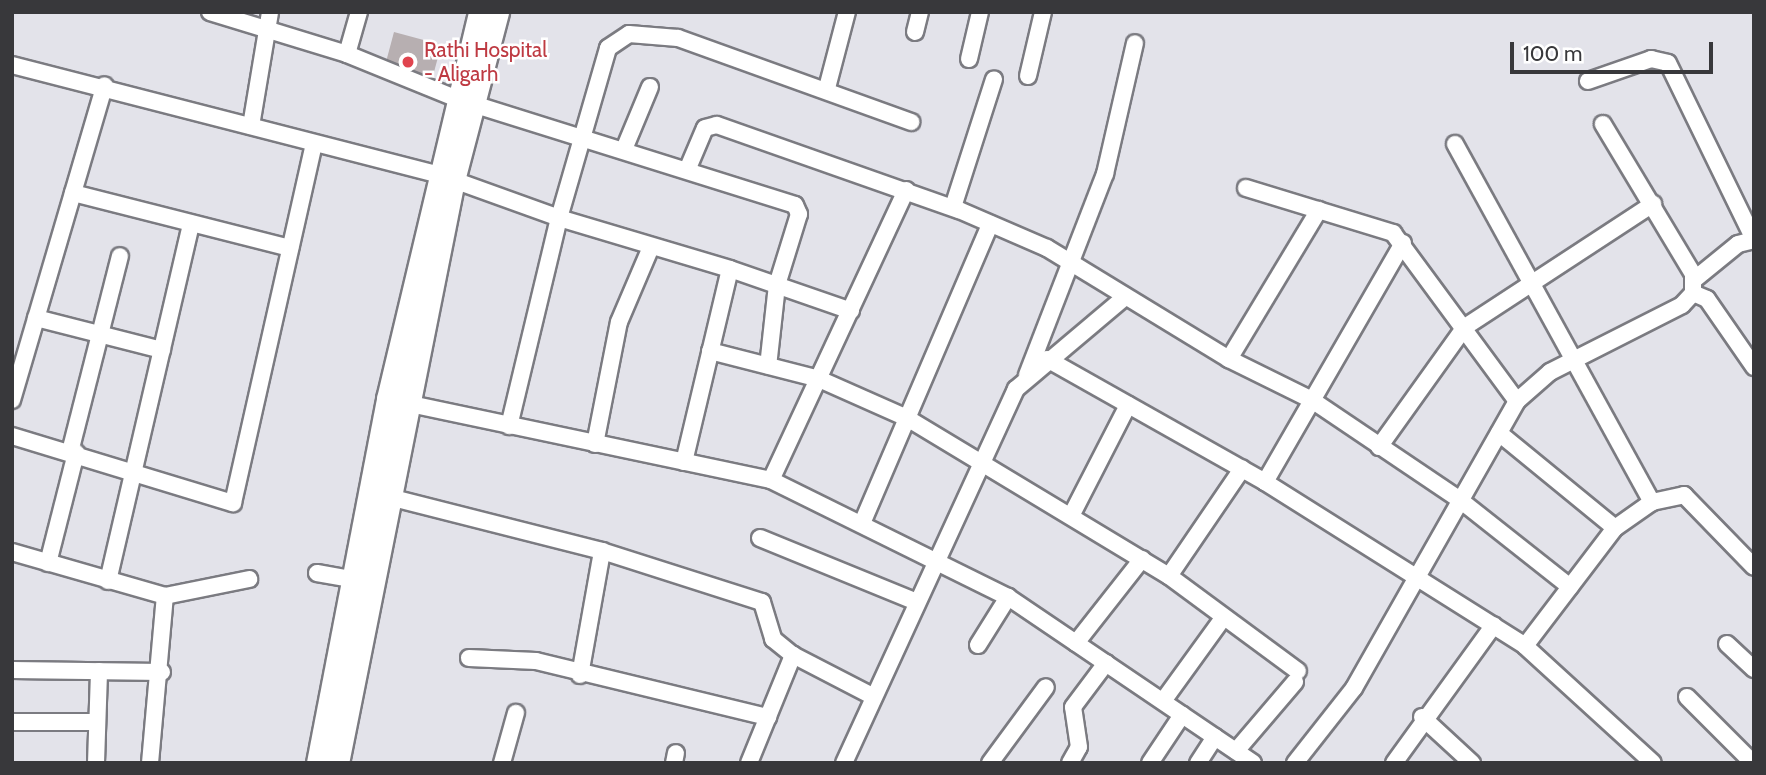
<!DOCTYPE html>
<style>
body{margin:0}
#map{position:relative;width:1766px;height:775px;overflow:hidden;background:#e3e3ea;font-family:Cabin,sans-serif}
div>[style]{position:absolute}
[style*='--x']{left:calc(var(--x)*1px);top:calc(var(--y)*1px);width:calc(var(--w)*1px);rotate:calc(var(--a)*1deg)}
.building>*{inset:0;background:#b7afb1;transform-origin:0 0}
.roads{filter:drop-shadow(2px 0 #7b7b81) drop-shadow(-2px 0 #7b7b81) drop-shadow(0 2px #7b7b81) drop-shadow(0 -2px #7b7b81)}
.street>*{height:16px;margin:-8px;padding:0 8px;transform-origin:8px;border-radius:8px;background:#fff}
.secondary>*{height:23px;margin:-11.5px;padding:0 11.5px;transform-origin:11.5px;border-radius:11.5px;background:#fff}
.dots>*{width:19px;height:19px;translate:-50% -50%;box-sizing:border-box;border:4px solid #fff;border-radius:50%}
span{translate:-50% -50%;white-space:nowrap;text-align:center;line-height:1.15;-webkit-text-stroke:5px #fff;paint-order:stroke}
.health-label{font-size:21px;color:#be3a42}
.left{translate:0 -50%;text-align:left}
.frame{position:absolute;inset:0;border:14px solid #38383b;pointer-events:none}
.scale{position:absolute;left:1510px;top:42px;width:203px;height:32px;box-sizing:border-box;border:4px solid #38383b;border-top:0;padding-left:9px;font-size:21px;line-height:24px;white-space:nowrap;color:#38383b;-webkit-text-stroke:5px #fff;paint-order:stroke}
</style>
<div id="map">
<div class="building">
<i style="left:394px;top:32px;width:49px;height:33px;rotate:15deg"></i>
</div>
<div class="roads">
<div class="street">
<i style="--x:210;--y:12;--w:143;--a:17"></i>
<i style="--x:347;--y:54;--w:44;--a:-74.1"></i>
<i style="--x:915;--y:32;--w:21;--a:-76"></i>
<i style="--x:347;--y:54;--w:119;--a:22.2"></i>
<i style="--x:457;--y:99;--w:354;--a:17.4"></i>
<i style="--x:795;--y:205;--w:10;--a:66"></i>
<i style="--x:799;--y:214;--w:74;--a:107.2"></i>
<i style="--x:777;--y:285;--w:81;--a:96.3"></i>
<i style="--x:969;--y:59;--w:48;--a:-76.8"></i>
<i style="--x:12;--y:65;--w:439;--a:14.4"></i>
<i style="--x:437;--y:174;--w:130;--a:19.8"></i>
<i style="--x:559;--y:218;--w:214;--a:103.5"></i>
<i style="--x:1028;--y:76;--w:66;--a:-76.8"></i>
<i style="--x:1588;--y:81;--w:67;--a:-19.2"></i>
<i style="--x:1651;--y:59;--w:17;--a:13"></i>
<i style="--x:1668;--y:63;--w:196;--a:64"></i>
<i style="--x:827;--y:88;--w:79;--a:-75.3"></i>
<i style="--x:251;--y:126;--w:116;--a:-80.5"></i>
<i style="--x:1455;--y:144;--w:409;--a:61.2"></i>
<i style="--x:625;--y:147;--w:65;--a:-67.4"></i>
<i style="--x:688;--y:168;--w:43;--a:-67"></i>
<i style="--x:705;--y:128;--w:12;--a:-14"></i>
<i style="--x:717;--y:125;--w:256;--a:19.4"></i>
<i style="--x:959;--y:210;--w:96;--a:23.4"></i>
<i style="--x:1047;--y:248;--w:213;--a:31.4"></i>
<i style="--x:1229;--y:359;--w:93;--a:26.3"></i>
<i style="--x:1312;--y:400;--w:179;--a:34"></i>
<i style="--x:1460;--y:500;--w:140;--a:38.3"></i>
<i style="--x:1246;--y:188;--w:154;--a:17"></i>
<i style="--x:1393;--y:233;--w:209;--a:53.6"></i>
<i style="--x:73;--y:193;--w:224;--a:14.2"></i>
<i style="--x:953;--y:207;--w:134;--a:-72.2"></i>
<i style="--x:1403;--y:243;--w:276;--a:120"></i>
<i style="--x:1265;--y:482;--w:307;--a:32.2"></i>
<i style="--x:1525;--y:646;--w:173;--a:42.4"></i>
<i style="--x:730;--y:269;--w:128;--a:19.1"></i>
<i style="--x:1695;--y:279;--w:55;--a:-39.1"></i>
<i style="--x:1738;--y:244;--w:16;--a:-14"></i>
<i style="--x:1693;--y:293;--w:15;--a:23"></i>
<i style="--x:1707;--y:299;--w:83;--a:55.3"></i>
<i style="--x:36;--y:318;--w:130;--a:14.3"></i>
<i style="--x:710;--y:351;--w:113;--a:14.4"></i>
<i style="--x:819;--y:379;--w:96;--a:23.9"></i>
<i style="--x:907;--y:418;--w:306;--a:31.1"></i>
<i style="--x:1169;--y:576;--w:160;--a:36.4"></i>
<i style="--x:1047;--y:359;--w:250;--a:29.4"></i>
<i style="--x:1229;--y:359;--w:174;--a:-58.9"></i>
<i style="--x:1027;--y:375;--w:216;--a:-68.8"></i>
<i style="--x:1105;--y:174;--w:134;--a:-77.1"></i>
<i style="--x:12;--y:400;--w:328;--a:-73.6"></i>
<i style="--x:401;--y:402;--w:378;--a:11.9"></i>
<i style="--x:771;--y:480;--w:264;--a:26.3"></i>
<i style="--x:1008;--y:597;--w:296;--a:34.1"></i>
<i style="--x:1499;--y:433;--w:150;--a:39.3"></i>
<i style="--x:1615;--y:528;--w:45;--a:-35.1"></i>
<i style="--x:1652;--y:502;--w:33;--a:-12"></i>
<i style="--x:1684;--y:495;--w:100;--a:45.8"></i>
<i style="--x:12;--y:436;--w:231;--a:16.9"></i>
<i style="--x:233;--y:503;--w:367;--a:-77.3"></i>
<i style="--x:595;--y:444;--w:124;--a:-78.9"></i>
<i style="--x:619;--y:322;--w:82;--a:-66.9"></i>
<i style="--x:1379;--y:447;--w:148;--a:-54.4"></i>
<i style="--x:1465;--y:327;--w:225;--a:-33.2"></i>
<i style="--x:70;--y:452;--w:202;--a:-75.7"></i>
<i style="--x:684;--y:462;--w:198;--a:-76.6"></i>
<i style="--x:730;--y:269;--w:178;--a:-163.4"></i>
<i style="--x:559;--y:218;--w:177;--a:-73.9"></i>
<i style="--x:608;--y:48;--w:25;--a:-34"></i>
<i style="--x:629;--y:34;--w:49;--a:4.7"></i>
<i style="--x:678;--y:38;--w:248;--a:19.8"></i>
<i style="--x:771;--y:480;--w:320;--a:-65"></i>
<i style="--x:389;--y:497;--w:220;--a:14.2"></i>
<i style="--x:602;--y:551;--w:168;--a:17.7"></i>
<i style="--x:762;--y:602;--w:39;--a:73"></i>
<i style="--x:773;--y:639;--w:26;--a:39"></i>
<i style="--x:1071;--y:516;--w:125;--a:-62.8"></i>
<i style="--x:863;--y:521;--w:323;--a:-66.8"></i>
<i style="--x:760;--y:538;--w:170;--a:22.2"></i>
<i style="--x:12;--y:552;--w:159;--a:16"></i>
<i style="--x:165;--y:596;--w:86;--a:-11.4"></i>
<i style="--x:48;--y:563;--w:114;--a:-75.7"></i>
<i style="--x:317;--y:573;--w:35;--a:10"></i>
<i style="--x:1169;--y:576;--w:130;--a:-55.7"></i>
<i style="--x:108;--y:581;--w:367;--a:-76.9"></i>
<i style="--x:1076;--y:643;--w:107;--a:-51.8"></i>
<i style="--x:1727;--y:644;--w:37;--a:43"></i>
<i style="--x:978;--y:645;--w:57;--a:-58"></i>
<i style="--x:1525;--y:646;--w:148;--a:-52.7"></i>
<i style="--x:469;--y:658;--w:67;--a:2.6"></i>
<i style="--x:536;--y:661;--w:239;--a:13.6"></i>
<i style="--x:12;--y:670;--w:150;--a:0.8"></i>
<i style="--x:580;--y:675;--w:126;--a:-79.9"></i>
<i style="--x:1687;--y:697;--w:93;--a:45"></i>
<i style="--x:1163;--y:701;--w:102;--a:-54.1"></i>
<i style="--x:1422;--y:717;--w:68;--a:42.6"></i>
<i style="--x:12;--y:722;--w:85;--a:0"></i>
<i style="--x:1236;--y:751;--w:91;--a:-49.5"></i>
<i style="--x:96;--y:763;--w:92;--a:-88.1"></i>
<i style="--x:150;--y:763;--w:168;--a:-84.9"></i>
<i style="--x:502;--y:763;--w:52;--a:-74.4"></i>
<i style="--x:674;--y:763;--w:10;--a:-79"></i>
<i style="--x:749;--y:763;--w:117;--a:-67.8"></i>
<i style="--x:793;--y:655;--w:89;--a:27.4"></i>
<i style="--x:844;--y:763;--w:412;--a:-65.3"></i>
<i style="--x:1016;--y:389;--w:143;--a:-40.2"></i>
<i style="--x:990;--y:763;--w:94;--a:-53.6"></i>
<i style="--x:1070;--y:763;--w:18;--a:-61"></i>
<i style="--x:1079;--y:747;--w:40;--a:-98.5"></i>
<i style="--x:1073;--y:707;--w:55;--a:-53.1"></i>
<i style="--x:1150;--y:763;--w:58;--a:-56.3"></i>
<i style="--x:1198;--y:763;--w:31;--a:-57"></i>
<i style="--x:1295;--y:763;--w:95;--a:-51.8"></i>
<i style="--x:1354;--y:688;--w:330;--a:-60.4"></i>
<i style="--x:1517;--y:401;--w:44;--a:-41.3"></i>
<i style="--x:1550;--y:372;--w:148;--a:-26.9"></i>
<i style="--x:1682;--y:305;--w:16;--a:-47"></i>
<i style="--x:1693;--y:293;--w:19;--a:-90"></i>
<i style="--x:1693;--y:274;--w:175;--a:-121"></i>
<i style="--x:1394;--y:763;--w:170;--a:-54.1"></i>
</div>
<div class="secondary">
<i style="--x:318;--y:763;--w:371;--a:-79.1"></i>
<i style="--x:388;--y:399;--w:398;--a:-76.6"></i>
<i style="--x:337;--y:763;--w:594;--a:-78.75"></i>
<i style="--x:453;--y:180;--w:174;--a:-75.3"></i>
</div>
</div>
<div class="dots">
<i style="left:408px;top:62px;background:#e0444e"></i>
</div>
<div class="health-label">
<span class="left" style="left:424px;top:62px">Rathi Hospital<br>- Aligarh</span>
</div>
<div class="frame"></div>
<div class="scale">100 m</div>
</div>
